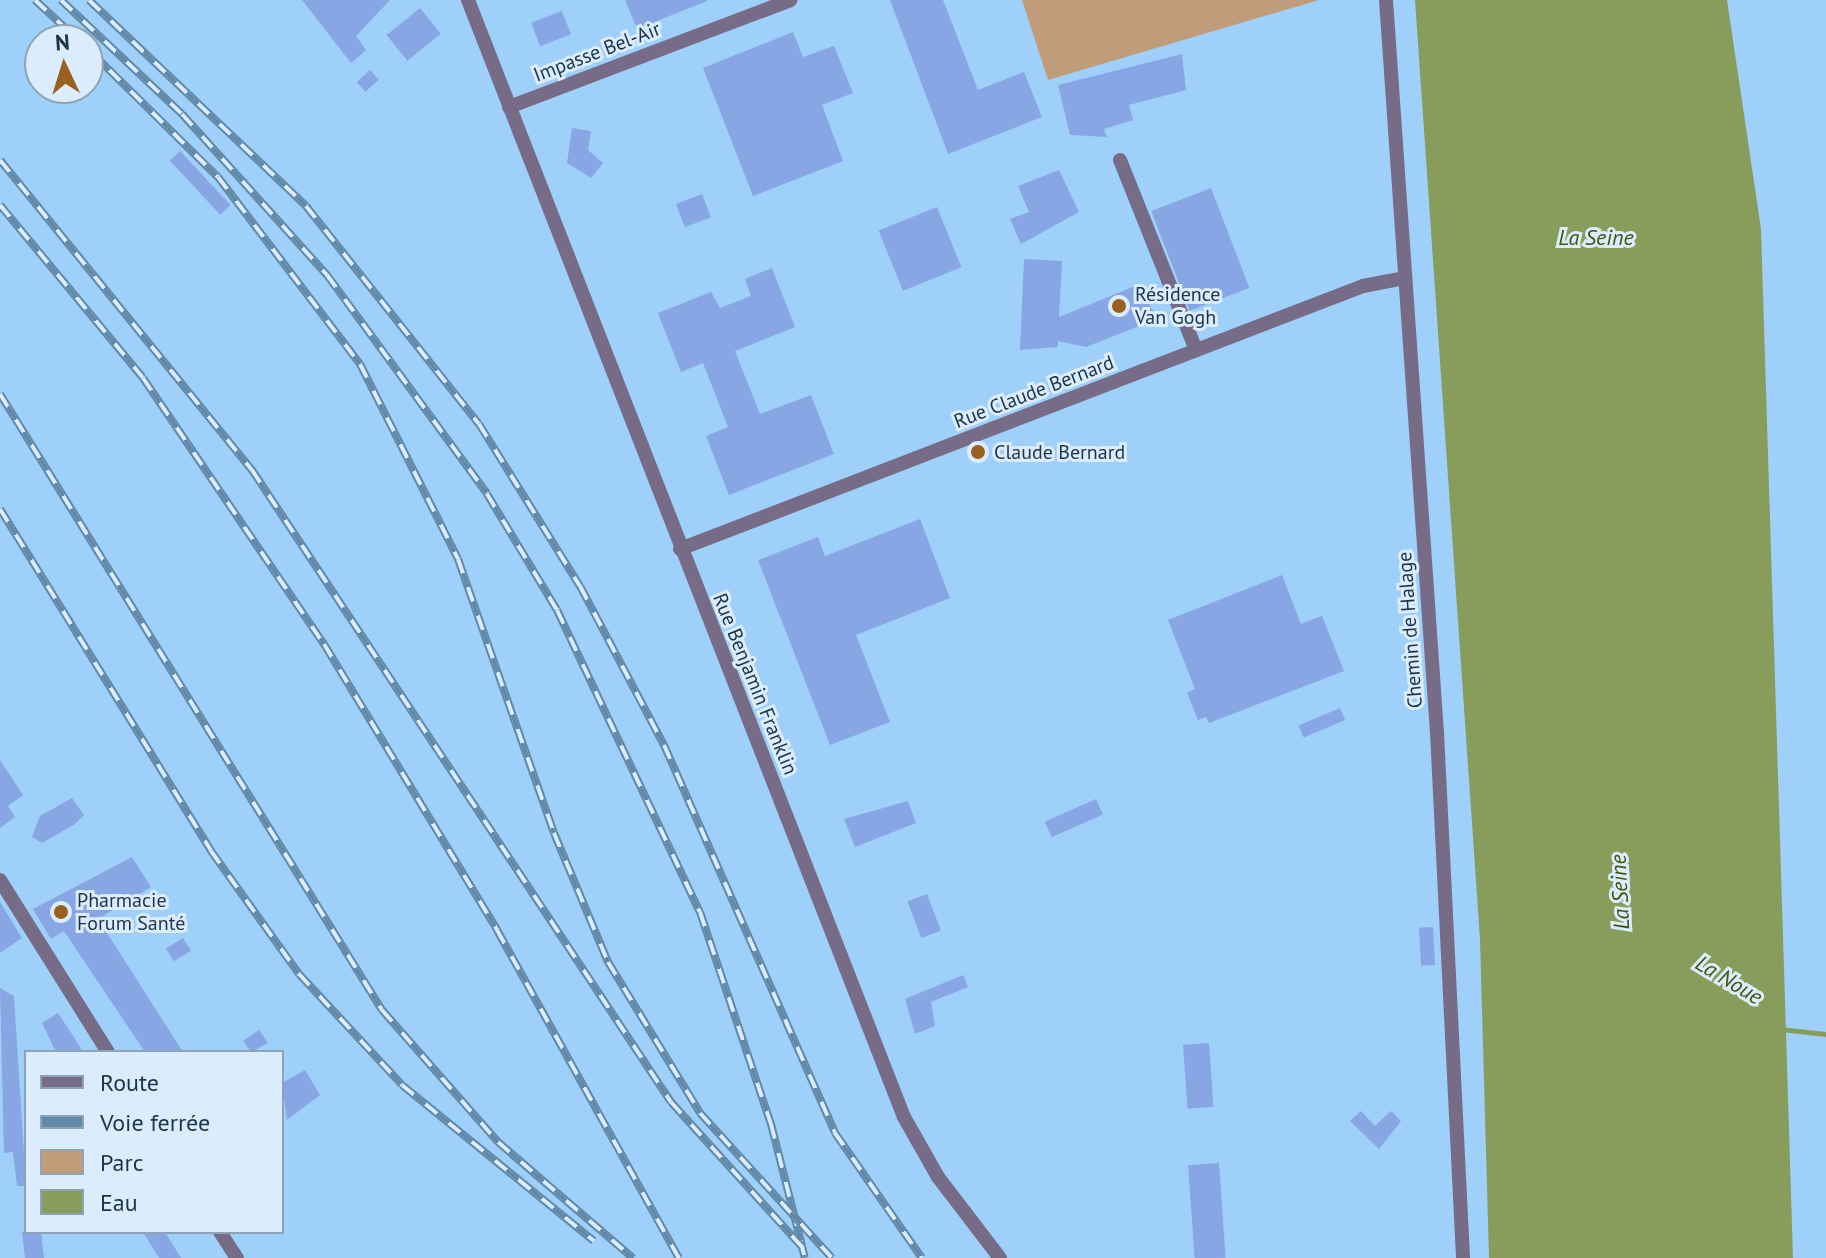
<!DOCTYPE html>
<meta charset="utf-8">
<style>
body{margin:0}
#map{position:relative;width:1826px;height:1258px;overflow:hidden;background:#9fd0f9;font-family:"PT Sans",sans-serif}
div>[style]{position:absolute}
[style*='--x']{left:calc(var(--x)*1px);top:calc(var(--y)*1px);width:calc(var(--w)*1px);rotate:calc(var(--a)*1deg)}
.green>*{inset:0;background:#c09c7b}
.water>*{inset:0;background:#889d5c}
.stream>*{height:5px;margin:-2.5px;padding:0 2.5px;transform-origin:2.5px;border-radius:2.5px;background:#889d5c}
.building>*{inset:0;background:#88a6e4;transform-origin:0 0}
.street>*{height:14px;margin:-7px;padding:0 7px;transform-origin:7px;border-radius:7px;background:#776c87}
.rail>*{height:8px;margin-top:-4px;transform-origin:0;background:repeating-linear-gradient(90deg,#dbedfd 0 15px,#6289a8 0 30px);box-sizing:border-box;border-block:2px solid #6289a8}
.dots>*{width:22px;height:22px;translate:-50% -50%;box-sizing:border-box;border:4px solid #dbedfd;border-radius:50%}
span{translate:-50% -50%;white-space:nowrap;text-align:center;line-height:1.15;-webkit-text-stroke:6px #dbedfd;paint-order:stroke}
.street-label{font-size:20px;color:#1b3549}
.poi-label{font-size:20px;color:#1b3549}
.left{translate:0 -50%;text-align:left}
.water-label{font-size:22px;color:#42550a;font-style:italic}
.legend{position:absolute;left:24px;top:1050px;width:260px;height:184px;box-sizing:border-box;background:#dbedfd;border:2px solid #8ea3b5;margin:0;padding:10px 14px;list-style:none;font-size:24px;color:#1b3549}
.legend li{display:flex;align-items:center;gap:16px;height:40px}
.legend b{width:40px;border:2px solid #8ea3b5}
.north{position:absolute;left:24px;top:24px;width:80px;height:80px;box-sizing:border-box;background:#dbedfd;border:2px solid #8ea3b5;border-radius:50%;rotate:356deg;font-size:22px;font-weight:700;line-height:32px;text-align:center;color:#1b3549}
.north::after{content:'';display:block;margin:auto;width:28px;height:36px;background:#9a6020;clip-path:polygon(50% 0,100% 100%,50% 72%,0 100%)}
</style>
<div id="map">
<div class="green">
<i style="clip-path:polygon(1022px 0,1319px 0,1048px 80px)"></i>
</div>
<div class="water">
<i style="clip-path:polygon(1415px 0,1727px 0,1761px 229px,1793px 1258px,1489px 1258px,1480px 939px)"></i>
</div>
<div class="stream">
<i style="--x:1780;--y:1029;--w:46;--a:6.2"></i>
</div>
<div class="building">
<i style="clip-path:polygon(302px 0,390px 0,356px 36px,366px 50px,351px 63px)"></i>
<i style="clip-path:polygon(625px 0,707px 0,707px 1px,637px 29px)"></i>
<i style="clip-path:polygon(890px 0,943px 0,978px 90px,1024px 72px,1042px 117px,948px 154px)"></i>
<i style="left:420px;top:8px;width:33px;height:43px;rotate:51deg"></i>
<i style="left:562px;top:11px;width:25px;height:33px;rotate:69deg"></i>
<i style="clip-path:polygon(793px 32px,803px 57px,834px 46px,853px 93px,822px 105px,843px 161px,753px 196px,703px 68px)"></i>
<i style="clip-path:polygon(1182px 54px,1186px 90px,1129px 105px,1133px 120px,1104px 129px,1107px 137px,1070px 135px,1058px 85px)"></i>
<i style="left:370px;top:70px;width:13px;height:18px;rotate:48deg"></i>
<i style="clip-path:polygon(572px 128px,591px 131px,588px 150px,603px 163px,591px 178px,567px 163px)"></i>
<i style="left:180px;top:151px;width:74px;height:14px;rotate:47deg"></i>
<i style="clip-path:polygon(1059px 170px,1079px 212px,1021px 244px,1010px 219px,1029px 212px,1018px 186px)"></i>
<i style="left:1211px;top:188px;width:107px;height:64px;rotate:69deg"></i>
<i style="left:702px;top:194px;width:25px;height:28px;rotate:69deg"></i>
<i style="left:937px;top:207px;width:65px;height:63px;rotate:68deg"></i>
<i style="clip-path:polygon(1024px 259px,1062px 261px,1059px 317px,1140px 284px,1157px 319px,1086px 347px,1058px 341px,1058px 347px,1020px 350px)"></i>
<i style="clip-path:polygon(772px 268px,795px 327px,735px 351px,760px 414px,811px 395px,834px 454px,729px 495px,706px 436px,728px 427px,703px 363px,681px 372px,658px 313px,711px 292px,720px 308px,751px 296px,745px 279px)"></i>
<i style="clip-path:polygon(920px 519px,950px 598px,856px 635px,890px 722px,830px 745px,758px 560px,818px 537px,825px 556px)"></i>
<i style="clip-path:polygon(1282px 575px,1301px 624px,1322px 616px,1344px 671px,1209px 723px,1206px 717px,1198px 720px,1187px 693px,1195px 689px,1168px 620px)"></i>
<i style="left:1340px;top:708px;width:13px;height:45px;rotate:67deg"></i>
<i style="clip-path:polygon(0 760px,23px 795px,8px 806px,15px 817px,0 828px)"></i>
<i style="clip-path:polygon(72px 798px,84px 815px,75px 824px,42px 843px,32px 837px,40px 816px)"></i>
<i style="left:1096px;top:799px;width:17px;height:56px;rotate:66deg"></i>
<i style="clip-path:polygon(908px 801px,916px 823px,855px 847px,844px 819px)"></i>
<i style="clip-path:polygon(132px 857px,151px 887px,98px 919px,183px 1052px,145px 1052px,64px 931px,51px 939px,33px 909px)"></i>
<i style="left:927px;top:894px;width:39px;height:21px;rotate:69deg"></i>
<i style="clip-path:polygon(0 902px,22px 938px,0 953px)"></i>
<i style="left:1433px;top:927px;width:38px;height:14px;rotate:87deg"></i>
<i style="left:183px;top:938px;width:15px;height:20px;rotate:58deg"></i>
<i style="clip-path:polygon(963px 975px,968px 987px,931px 1002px,935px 1026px,915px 1034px,905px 999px)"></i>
<i style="clip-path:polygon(0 988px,14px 996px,26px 1186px,17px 1186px,13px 1152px,4px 1153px)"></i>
<i style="clip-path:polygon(58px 1013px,75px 1039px,83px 1052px,56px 1052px,42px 1023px)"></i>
<i style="clip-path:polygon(259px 1030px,268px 1043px,251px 1052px,243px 1041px)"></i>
<i style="left:1209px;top:1043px;width:64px;height:26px;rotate:86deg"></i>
<i style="clip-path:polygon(305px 1070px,320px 1095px,287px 1120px,282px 1083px)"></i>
<i style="clip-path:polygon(1361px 1111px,1375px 1126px,1391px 1111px,1401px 1121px,1379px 1149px,1350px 1121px)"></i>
<i style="left:1219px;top:1163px;width:95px;height:31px;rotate:86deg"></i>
<i style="clip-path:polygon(22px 1232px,41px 1232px,44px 1258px,25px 1258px)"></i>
<i style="clip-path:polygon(143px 1232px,165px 1232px,181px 1258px,159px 1258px)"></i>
</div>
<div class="street">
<i style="--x:468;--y:0;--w:1199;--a:68.68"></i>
<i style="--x:904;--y:1117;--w:69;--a:60.5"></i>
<i style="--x:938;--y:1177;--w:102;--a:52.6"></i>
<i style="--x:1386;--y:0;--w:735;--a:86.02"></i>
<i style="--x:1437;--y:733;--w:526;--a:87.16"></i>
<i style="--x:509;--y:107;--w:301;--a:-20.8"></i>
<i style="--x:1120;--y:160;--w:205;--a:68.2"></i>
<i style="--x:680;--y:549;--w:732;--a:-21.06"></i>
<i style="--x:1363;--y:286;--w:43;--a:-10.8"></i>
<i style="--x:0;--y:880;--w:203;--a:57.9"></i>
<i style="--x:220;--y:1232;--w:31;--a:57"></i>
</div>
<div class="rail">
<i style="--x:35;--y:0;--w:59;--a:42.9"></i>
<i style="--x:61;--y:0;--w:166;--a:43.3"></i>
<i style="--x:182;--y:114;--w:217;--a:48"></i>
<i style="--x:327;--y:275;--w:271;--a:53.8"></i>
<i style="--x:487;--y:494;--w:135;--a:58.9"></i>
<i style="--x:557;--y:610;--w:334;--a:64.7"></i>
<i style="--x:700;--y:912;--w:224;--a:71.5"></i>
<i style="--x:771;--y:1124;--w:138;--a:75.8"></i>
<i style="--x:89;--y:0;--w:299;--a:43.5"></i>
<i style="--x:306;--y:206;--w:278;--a:51.6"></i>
<i style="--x:479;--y:424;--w:191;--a:58.1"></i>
<i style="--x:580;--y:586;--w:180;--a:62.2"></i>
<i style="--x:664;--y:745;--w:424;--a:66.2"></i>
<i style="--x:835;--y:1133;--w:152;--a:55.2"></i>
<i style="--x:88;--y:49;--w:182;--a:44.6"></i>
<i style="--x:218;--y:177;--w:235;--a:52.8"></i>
<i style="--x:360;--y:364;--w:218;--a:63.3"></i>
<i style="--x:458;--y:559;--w:290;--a:70.7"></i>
<i style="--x:554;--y:833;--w:140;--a:67.3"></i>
<i style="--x:608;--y:962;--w:177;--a:58.6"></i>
<i style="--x:700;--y:1113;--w:196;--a:47.7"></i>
<i style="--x:0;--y:160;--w:400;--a:50.9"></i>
<i style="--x:252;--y:470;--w:758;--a:56.46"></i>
<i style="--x:671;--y:1102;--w:195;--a:47.9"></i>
<i style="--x:0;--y:205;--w:224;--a:50.4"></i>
<i style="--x:143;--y:378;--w:322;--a:55.8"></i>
<i style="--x:324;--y:644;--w:334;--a:58.8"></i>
<i style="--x:497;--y:930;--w:375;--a:61"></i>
<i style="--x:0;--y:394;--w:725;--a:58.2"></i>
<i style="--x:382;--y:1010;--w:176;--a:48.7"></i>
<i style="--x:498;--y:1142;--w:178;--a:40.7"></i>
<i style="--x:0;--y:509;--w:402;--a:58.3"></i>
<i style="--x:211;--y:851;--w:151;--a:54.4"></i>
<i style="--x:299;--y:974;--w:151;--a:47.1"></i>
<i style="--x:402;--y:1085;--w:247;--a:39.1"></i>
</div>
<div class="dots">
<i style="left:1119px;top:306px;background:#9a6020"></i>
<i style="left:978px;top:452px;background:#9a6020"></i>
<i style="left:61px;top:912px;background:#9a6020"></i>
</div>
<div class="street-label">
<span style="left:597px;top:52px;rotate:-21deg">Impasse Bel-Air</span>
<span style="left:1034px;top:392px;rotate:-21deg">Rue Claude Bernard</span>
<span style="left:1410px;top:630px;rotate:-94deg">Chemin de Halage</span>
<span style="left:755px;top:684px;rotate:68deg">Rue Benjamin Franklin</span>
</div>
<div class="poi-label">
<span class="left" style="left:1135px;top:306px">Résidence<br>Van Gogh</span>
<span class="left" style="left:994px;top:452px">Claude Bernard</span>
<span class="left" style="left:77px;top:912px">Pharmacie<br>Forum Santé</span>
</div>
<div class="water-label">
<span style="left:1596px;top:238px">La Seine</span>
<span style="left:1620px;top:892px;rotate:-93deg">La Seine</span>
<span style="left:1729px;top:980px;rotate:31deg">La Noue</span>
</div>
<ul class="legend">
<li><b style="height:10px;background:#776c87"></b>Route</li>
<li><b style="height:10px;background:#6289a8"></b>Voie ferrée</li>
<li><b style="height:22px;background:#c09c7b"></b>Parc</li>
<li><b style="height:22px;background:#889d5c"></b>Eau</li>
</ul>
<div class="north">N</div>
</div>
